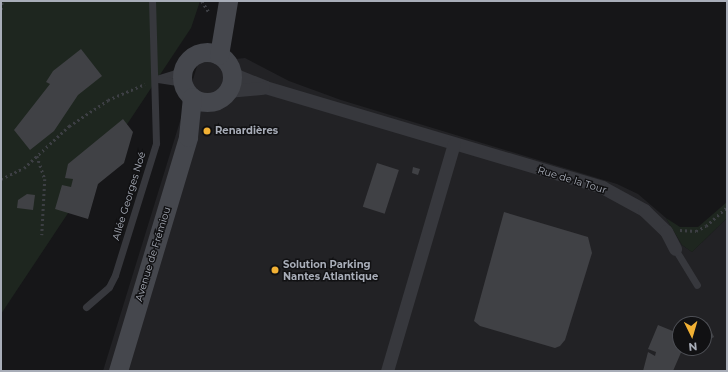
<!DOCTYPE html>
<meta charset="utf-8">
<style>
body{margin:0}
#map{position:relative;width:728px;height:372px;overflow:hidden;background:#161618;font-family:Montserrat,sans-serif}
div>[style]{position:absolute}
[style*='--x']{left:calc(var(--x)*1px);top:calc(var(--y)*1px);width:calc(var(--w)*1px);rotate:calc(var(--a)*1deg)}
.built>*{inset:0;background:#222225}
.green>*{inset:0;background:#1e261f}
.building>*{inset:0;background:#404145;transform-origin:0 0}
.path>*{height:2.5px;margin-top:-1.25px;transform-origin:0;background:repeating-linear-gradient(90deg,#3d3f44 0 2px,transparent 0 5px)}
.service>*{height:7px;margin:-3.5px;padding:0 3.5px;transform-origin:3.5px;border-radius:3.5px;background:#37383d}
.minor>*{height:13px;margin:-6.5px;padding:0 6.5px;transform-origin:6.5px;border-radius:6.5px;background:#37383d}
.secondary>*{height:19px;margin:-9.5px;padding:0 9.5px;transform-origin:9.5px;border-radius:9.5px;background:#45474d}
.secondary>.ring{margin:-9.5px;padding:0;box-sizing:content-box;background:none;border:19px solid #45474d;border-radius:50%}
.dots>*{width:11px;height:11px;translate:-50% -50%;box-sizing:border-box;border:2px solid #111113;border-radius:50%}
span{translate:-50% -50%;white-space:nowrap;text-align:center;line-height:1.15;-webkit-text-stroke:3px #111113;paint-order:stroke}
.poi-label{font-size:10px;color:#a8adb8;font-weight:700}
.left{translate:0 -50%;text-align:left}
.street-label{font-size:10px;color:#a8adb8}
.frame{position:absolute;inset:0;border:2px solid #a8adb8;pointer-events:none}
.north{position:absolute;left:672px;top:316px;width:40px;height:40px;box-sizing:border-box;background:#111113;border:1px solid #4d4f55;border-radius:50%;rotate:175deg;font-size:11px;font-weight:700;line-height:16px;text-align:center;color:#a8adb8}
.north::after{content:'';display:block;margin:auto;width:14px;height:18px;background:#f2b134;clip-path:polygon(50% 0,100% 100%,50% 72%,0 100%)}
</style>
<div id="map">
<div class="built">
<i style="clip-path:polygon(evenodd,245px 58px,289px 81px,341px 100px,617px 184px,638px 194px,666px 218px,682px 245px,692px 252px,727px 218px,727px 371px,103px 371px,198px 63px,245px 58px,680px 324px,704px 324px,704px 348px,680px 348px,680px 324px)"></i>
</div>
<div class="green">
<i style="clip-path:polygon(1px 1px,200px 1px,191px 28px,1px 314px)"></i>
<i style="clip-path:polygon(727px 202px,727px 218px,692px 252px,682px 245px,666px 218px,680px 227px,698px 227px)"></i>
</div>
<div class="building">
<i style="clip-path:polygon(81px 49px,102px 76px,78px 95px,54px 131px,30px 150px,14px 130px,50px 84px,46px 82px,53px 71px)"></i>
<i style="clip-path:polygon(123px 119px,133px 132px,124px 163px,98px 184px,88px 219px,55px 209px,62px 185px,71px 187px,73px 179px,65px 178px,68px 164px)"></i>
<i style="left:377px;top:163px;width:23px;height:46px;rotate:18deg"></i>
<i style="clip-path:polygon(413px 167px,420px 169px,418px 175px,412px 173px)"></i>
<i style="clip-path:polygon(27px 194px,35px 195px,33px 210px,17px 208px,18px 200px)"></i>
<i style="clip-path:polygon(504px 212px,588px 237px,592px 253px,565px 340px,560px 346px,555px 348px,480px 326px,474px 321px)"></i>
<i style="clip-path:polygon(707px 322px,714px 337px,704px 343px,704px 323px)"></i>
<i style="clip-path:polygon(658px 325px,680px 334px,680px 348px,683px 348px,673px 371px,643px 371px,648px 352px,655px 356px,656px 352px,648px 349px)"></i>
</div>
<div class="path">
<i style="--x:202;--y:1;--w:13;--a:58"></i>
<i style="--x:1;--y:10;--w:9;--a:-84"></i>
<i style="--x:37;--y:156;--w:24;--a:71"></i>
<i style="--x:45;--y:179;--w:56;--a:93.1"></i>
<i style="--x:1;--y:179;--w:25;--a:-26"></i>
<i style="--x:24;--y:168;--w:62;--a:-43"></i>
<i style="--x:69;--y:126;--w:47;--a:-33.7"></i>
<i style="--x:108;--y:100;--w:40;--a:-23.4"></i>
<i style="--x:680;--y:230;--w:16;--a:4"></i>
<i style="--x:696;--y:231;--w:11;--a:-27"></i>
<i style="--x:706;--y:226;--w:28;--a:-42"></i>
</div>
<div class="service">
<i style="--x:156;--y:79;--w:27;--a:-17"></i>
<i style="--x:158;--y:79;--w:24;--a:9"></i>
<i style="--x:675;--y:249;--w:42;--a:58.6"></i>
<i style="--x:86;--y:307;--w:30;--a:-41"></i>
<i style="--x:109;--y:287;--w:13;--a:-63"></i>
<i style="--x:115;--y:275;--w:138;--a:-72.7"></i>
<i style="--x:156;--y:143;--w:142;--a:-91.6"></i>
</div>
<div class="minor">
<i style="--x:231;--y:73;--w:37;--a:22"></i>
<i style="--x:265;--y:87;--w:352;--a:16.5"></i>
<i style="--x:602;--y:187;--w:48;--a:28.7"></i>
<i style="--x:644;--y:210;--w:30;--a:44"></i>
<i style="--x:666;--y:231;--w:20;--a:63"></i>
<i style="--x:227;--y:91;--w:36;--a:-5"></i>
<i style="--x:387;--y:371;--w:237;--a:-73.6"></i>
</div>
<div class="secondary">
<i class="ring" style="left:182px;top:52px;width:31px;height:31px"></i>
<i style="--x:219;--y:55;--w:55;--a:-80.5"></i>
<i style="--x:118;--y:371;--w:244;--a:-73.3"></i>
<i style="--x:188;--y:137;--w:40;--a:-84.3"></i>
</div>
<div class="dots">
<i style="left:207px;top:131px;background:#f2b134"></i>
<i style="left:275px;top:270px;background:#f2b134"></i>
</div>
<div class="poi-label">
<span class="left" style="left:215px;top:131px">Renardières</span>
<span class="left" style="left:283px;top:270px">Solution Parking<br>Nantes Atlantique</span>
</div>
<div class="street-label">
<span style="left:572px;top:180px;rotate:17deg">Rue de la Tour</span>
<span style="left:129px;top:196px;rotate:-73deg">Allée Georges Noé</span>
<span style="left:153px;top:254px;rotate:-73deg">Avenue de Frémiou</span>
</div>
<div class="frame"></div>
<div class="north">N</div>
</div>
